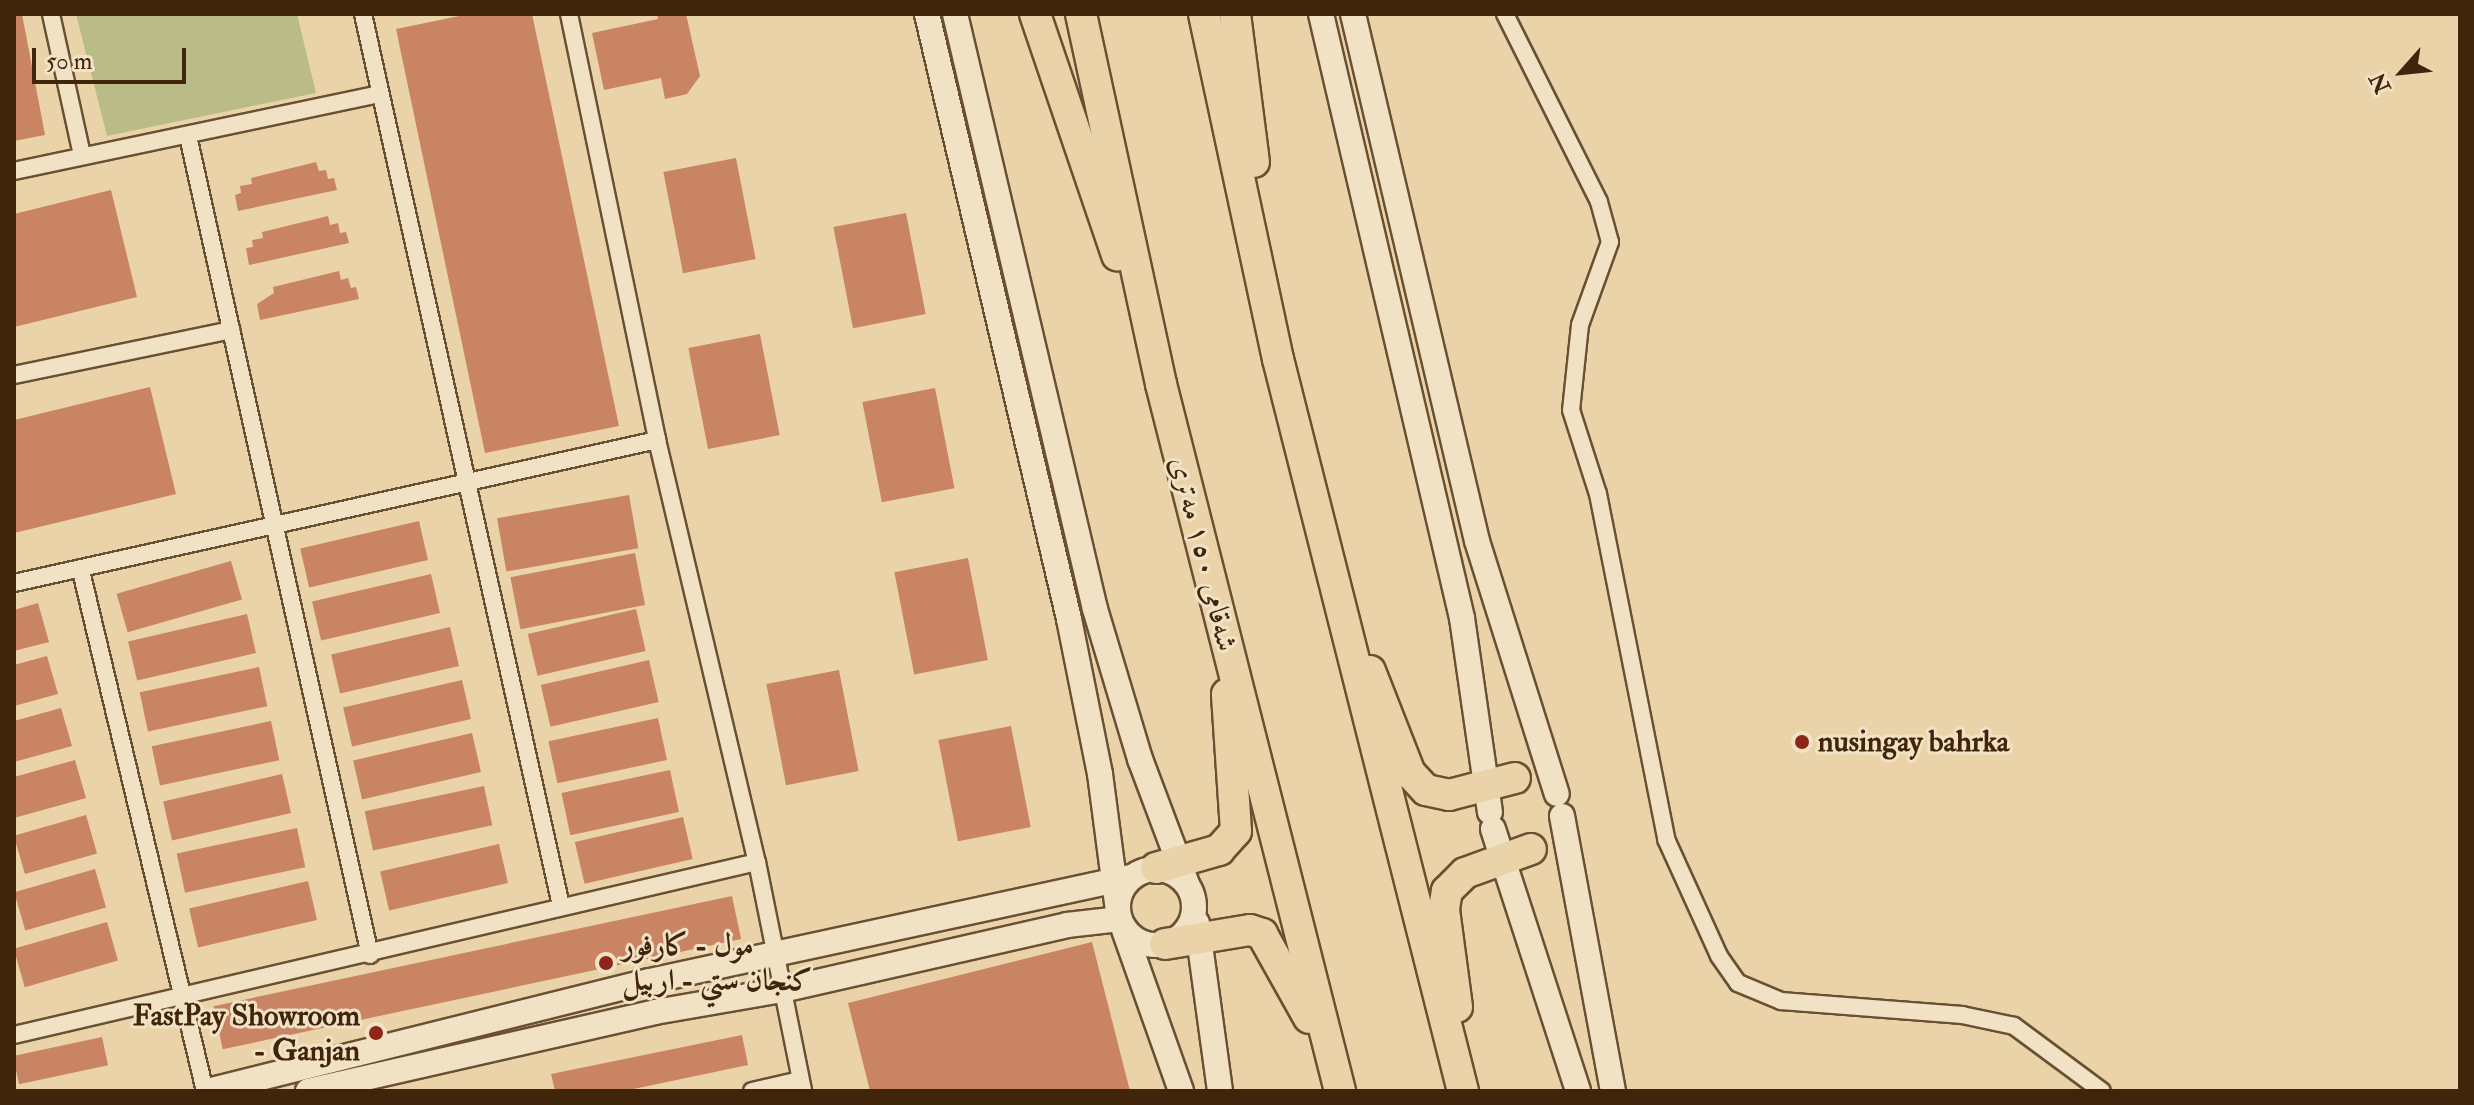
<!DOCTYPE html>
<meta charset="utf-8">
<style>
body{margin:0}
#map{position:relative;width:2474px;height:1105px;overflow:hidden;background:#ead3a8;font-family:"IM FELL Double Pica",Amiri,serif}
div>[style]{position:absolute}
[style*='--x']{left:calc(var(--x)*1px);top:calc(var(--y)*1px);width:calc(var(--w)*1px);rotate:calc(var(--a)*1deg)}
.green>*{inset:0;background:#b9bc86}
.building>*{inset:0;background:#c98463;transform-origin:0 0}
.roads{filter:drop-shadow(2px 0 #6a5032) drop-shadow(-2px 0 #6a5032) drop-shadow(0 2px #6a5032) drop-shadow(0 -2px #6a5032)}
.street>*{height:16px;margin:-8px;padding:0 8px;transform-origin:8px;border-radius:8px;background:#f1e2c6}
.secondary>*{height:24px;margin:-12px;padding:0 12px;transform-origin:12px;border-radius:12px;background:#f1e2c6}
.secondary>.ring{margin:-12px;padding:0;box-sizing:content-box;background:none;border:24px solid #f1e2c6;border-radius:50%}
.highway>*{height:30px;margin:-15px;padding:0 15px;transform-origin:15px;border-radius:15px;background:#ead3a8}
.dots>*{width:22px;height:22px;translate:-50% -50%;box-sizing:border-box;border:4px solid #f1e2c6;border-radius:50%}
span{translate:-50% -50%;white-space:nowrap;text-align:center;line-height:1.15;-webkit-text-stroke:6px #f1e2c6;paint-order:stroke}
.street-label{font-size:30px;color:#40250b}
.poi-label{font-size:30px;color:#40250b;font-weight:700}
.left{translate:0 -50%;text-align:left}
.right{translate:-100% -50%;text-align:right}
.frame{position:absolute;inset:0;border:16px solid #40250b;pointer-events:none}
.north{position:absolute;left:2362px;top:32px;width:80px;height:80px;-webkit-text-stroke:6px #f1e2c6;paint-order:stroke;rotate:243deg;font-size:22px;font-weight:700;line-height:32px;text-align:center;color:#40250b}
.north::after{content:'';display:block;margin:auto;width:28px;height:36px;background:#40250b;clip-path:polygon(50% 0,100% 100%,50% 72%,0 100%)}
.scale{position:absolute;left:32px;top:48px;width:154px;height:36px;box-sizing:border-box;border:4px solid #40250b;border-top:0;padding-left:10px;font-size:24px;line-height:28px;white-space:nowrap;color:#40250b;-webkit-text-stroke:6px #f1e2c6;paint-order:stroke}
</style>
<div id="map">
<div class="green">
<i style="clip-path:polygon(76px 14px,297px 14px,316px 93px,107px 136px)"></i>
</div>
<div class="building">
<i style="clip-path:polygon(14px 14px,22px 14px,45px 135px,14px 141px)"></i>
<i style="clip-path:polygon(469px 14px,532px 14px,619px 426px,485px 453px,396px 29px)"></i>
<i style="clip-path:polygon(657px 14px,686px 14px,700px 76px,687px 94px,665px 99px,661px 78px,604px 90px,592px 33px,658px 19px)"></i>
<i style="left:736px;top:158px;width:103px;height:74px;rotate:79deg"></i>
<i style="clip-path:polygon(316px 162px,319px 171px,326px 170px,328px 179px,334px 178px,337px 190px,238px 211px,235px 195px,241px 193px,240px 186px,252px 184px,251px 178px)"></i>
<i style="clip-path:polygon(111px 190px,137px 297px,14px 327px,14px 214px)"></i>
<i style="left:906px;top:213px;width:103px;height:74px;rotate:79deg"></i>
<i style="clip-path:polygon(328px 216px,330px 225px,338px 223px,340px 233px,346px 232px,349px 243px,249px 265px,246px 248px,253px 247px,252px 240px,263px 238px,262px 232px)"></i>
<i style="clip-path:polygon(339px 271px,341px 280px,348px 278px,351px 288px,356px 287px,359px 299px,260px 320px,257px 304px,274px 293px,273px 287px)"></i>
<i style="left:760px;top:334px;width:103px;height:73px;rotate:79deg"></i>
<i style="clip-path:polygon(150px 387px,176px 494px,14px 533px,14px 420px)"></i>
<i style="left:935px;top:388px;width:102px;height:74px;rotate:79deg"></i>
<i style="left:629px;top:495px;width:54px;height:134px;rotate:80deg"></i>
<i style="left:419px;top:521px;width:40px;height:122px;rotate:77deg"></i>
<i style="left:635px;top:553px;width:53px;height:127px;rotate:79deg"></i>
<i style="left:968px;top:558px;width:104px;height:75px;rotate:79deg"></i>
<i style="left:231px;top:561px;width:40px;height:119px;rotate:74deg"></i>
<i style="left:431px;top:574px;width:40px;height:122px;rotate:77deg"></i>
<i style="clip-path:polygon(38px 603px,49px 642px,14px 651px,14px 610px)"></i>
<i style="left:636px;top:609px;width:43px;height:111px;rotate:77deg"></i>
<i style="left:247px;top:614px;width:40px;height:122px;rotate:77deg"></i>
<i style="left:450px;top:627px;width:40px;height:122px;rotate:77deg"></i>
<i style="clip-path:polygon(47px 656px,58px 694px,14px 706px,14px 665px)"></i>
<i style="left:649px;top:660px;width:43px;height:111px;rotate:77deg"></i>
<i style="left:259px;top:667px;width:40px;height:122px;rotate:78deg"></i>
<i style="left:839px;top:670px;width:103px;height:74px;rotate:79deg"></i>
<i style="left:462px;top:680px;width:40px;height:122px;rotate:77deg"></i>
<i style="clip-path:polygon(61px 708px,72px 746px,14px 762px,14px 721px)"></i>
<i style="left:658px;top:718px;width:43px;height:112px;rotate:78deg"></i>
<i style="left:271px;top:721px;width:40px;height:122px;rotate:78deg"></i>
<i style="left:1011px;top:726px;width:103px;height:74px;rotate:79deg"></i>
<i style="left:472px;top:733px;width:40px;height:122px;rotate:77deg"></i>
<i style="clip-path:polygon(75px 760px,86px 798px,14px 818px,14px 777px)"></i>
<i style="left:670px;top:770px;width:43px;height:111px;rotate:78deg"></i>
<i style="left:282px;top:774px;width:40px;height:122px;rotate:77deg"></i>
<i style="left:484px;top:786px;width:40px;height:122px;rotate:78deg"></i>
<i style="left:86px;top:815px;width:40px;height:75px;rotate:74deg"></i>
<i style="left:683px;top:817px;width:43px;height:111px;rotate:77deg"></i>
<i style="left:297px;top:828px;width:40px;height:123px;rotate:78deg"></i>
<i style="left:499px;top:844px;width:40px;height:122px;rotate:77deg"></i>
<i style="left:95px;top:869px;width:40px;height:84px;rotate:74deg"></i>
<i style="left:308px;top:881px;width:40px;height:122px;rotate:77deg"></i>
<i style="left:732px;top:896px;width:44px;height:530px;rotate:78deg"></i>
<i style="left:107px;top:922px;width:40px;height:97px;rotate:74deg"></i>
<i style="clip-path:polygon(1092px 942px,1130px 1091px,870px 1091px,848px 1003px)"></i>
<i style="clip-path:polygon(742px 1035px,748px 1065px,624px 1091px,555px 1091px,551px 1074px)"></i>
<i style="left:102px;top:1037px;width:29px;height:91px;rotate:78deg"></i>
</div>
<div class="roads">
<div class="street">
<i style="--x:51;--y:14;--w:144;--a:77.6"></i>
<i style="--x:363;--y:14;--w:914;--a:77.48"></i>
<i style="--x:569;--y:14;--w:435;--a:78.3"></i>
<i style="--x:657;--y:440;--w:434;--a:76.7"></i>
<i style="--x:757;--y:862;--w:234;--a:78.6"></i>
<i style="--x:1505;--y:14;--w:210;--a:63.4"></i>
<i style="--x:1599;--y:202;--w:41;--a:74.6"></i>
<i style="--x:1610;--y:242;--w:88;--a:109.9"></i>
<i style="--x:1580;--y:325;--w:85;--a:96"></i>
<i style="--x:1571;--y:410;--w:88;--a:72.2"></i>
<i style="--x:1598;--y:494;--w:352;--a:78.8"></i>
<i style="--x:1666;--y:839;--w:128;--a:65.6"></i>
<i style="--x:1719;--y:956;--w:33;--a:55"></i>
<i style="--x:1738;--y:983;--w:47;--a:22.7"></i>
<i style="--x:1781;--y:1001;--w:182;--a:4.4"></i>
<i style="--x:1962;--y:1015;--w:53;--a:11.9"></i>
<i style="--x:2014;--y:1026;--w:109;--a:36.5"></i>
<i style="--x:188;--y:136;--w:839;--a:77.47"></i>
<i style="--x:14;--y:171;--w:374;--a:-11.9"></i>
<i style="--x:14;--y:375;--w:222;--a:-11.7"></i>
<i style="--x:81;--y:571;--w:535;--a:76.59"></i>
<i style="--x:14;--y:583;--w:659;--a:-12.54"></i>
<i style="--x:14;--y:1035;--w:763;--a:-13.11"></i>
<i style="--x:752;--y:1091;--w:49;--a:-12.9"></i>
</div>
<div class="secondary">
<i style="--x:927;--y:14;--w:621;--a:76.79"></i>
<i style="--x:1069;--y:619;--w:158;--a:78.7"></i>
<i style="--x:1100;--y:774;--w:137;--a:82.5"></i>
<i style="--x:955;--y:14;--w:611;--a:76.76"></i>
<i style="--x:1095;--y:609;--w:157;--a:73.3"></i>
<i style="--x:1140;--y:759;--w:134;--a:69.4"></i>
<i style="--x:1321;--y:14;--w:620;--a:76.86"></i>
<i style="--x:1462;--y:618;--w:196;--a:81.8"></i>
<i style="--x:1353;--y:14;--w:541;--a:76.76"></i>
<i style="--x:1477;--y:541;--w:265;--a:72.5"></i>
<i style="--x:1562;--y:816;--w:280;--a:79.5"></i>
<i style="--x:1493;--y:829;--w:275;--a:72"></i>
<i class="ring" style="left:1118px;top:869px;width:52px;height:52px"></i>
<i style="--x:1197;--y:923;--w:170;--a:82.2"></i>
<i style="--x:1123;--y:927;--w:174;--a:70.5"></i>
<i style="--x:208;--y:1091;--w:455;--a:-14"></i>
<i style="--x:650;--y:981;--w:493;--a:-12.2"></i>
<i style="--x:308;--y:1091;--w:356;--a:-12.8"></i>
<i style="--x:655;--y:1012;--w:129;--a:-9.8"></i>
<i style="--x:782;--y:990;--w:292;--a:-12.8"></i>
<i style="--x:1067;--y:925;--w:53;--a:-6.5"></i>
</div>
<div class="highway">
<i style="--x:1035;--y:14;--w:255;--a:71.2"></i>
<i style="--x:1081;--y:14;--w:379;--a:77.8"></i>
<i style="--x:1161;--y:384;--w:729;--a:75.79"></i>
<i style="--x:1204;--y:14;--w:353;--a:77.9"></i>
<i style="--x:1278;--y:359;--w:755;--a:75.82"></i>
<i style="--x:1235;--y:14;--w:149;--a:82.7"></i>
<i style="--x:1370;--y:671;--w:110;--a:68.6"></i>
<i style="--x:1410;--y:773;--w:23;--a:47"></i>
<i style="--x:1426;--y:790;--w:24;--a:12"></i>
<i style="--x:1449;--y:795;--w:68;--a:-14.4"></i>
<i style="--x:1156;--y:868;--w:66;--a:-15.9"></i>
<i style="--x:1219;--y:850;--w:25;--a:-48"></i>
<i style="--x:1236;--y:831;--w:137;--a:-93.8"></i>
<i style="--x:1165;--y:944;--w:86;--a:-9.4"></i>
<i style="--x:1250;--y:930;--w:13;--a:18"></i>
<i style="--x:1262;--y:934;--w:96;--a:60.8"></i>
<i style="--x:1457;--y:1007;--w:99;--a:-97.6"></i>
<i style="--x:1444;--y:909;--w:18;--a:-81"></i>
<i style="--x:1447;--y:891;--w:25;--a:-45"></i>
<i style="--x:1465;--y:873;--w:70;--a:-20"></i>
</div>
</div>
<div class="dots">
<i style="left:1802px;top:742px;background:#8f2418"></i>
<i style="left:606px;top:963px;background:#8f2418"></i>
<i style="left:376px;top:1033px;background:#8f2418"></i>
</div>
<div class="street-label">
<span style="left:1203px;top:554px;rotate:76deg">شەقامی ١٥٠ مەتری</span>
</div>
<div class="poi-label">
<span class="left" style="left:1818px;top:742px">nusingay bahrka</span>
<span class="left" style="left:622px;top:963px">مول - كارفور<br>كنجان ستي - اربيل</span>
<span class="right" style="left:360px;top:1033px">FastPay Showroom<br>- Ganjan</span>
</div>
<div class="frame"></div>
<div class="north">N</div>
<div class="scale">50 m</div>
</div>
